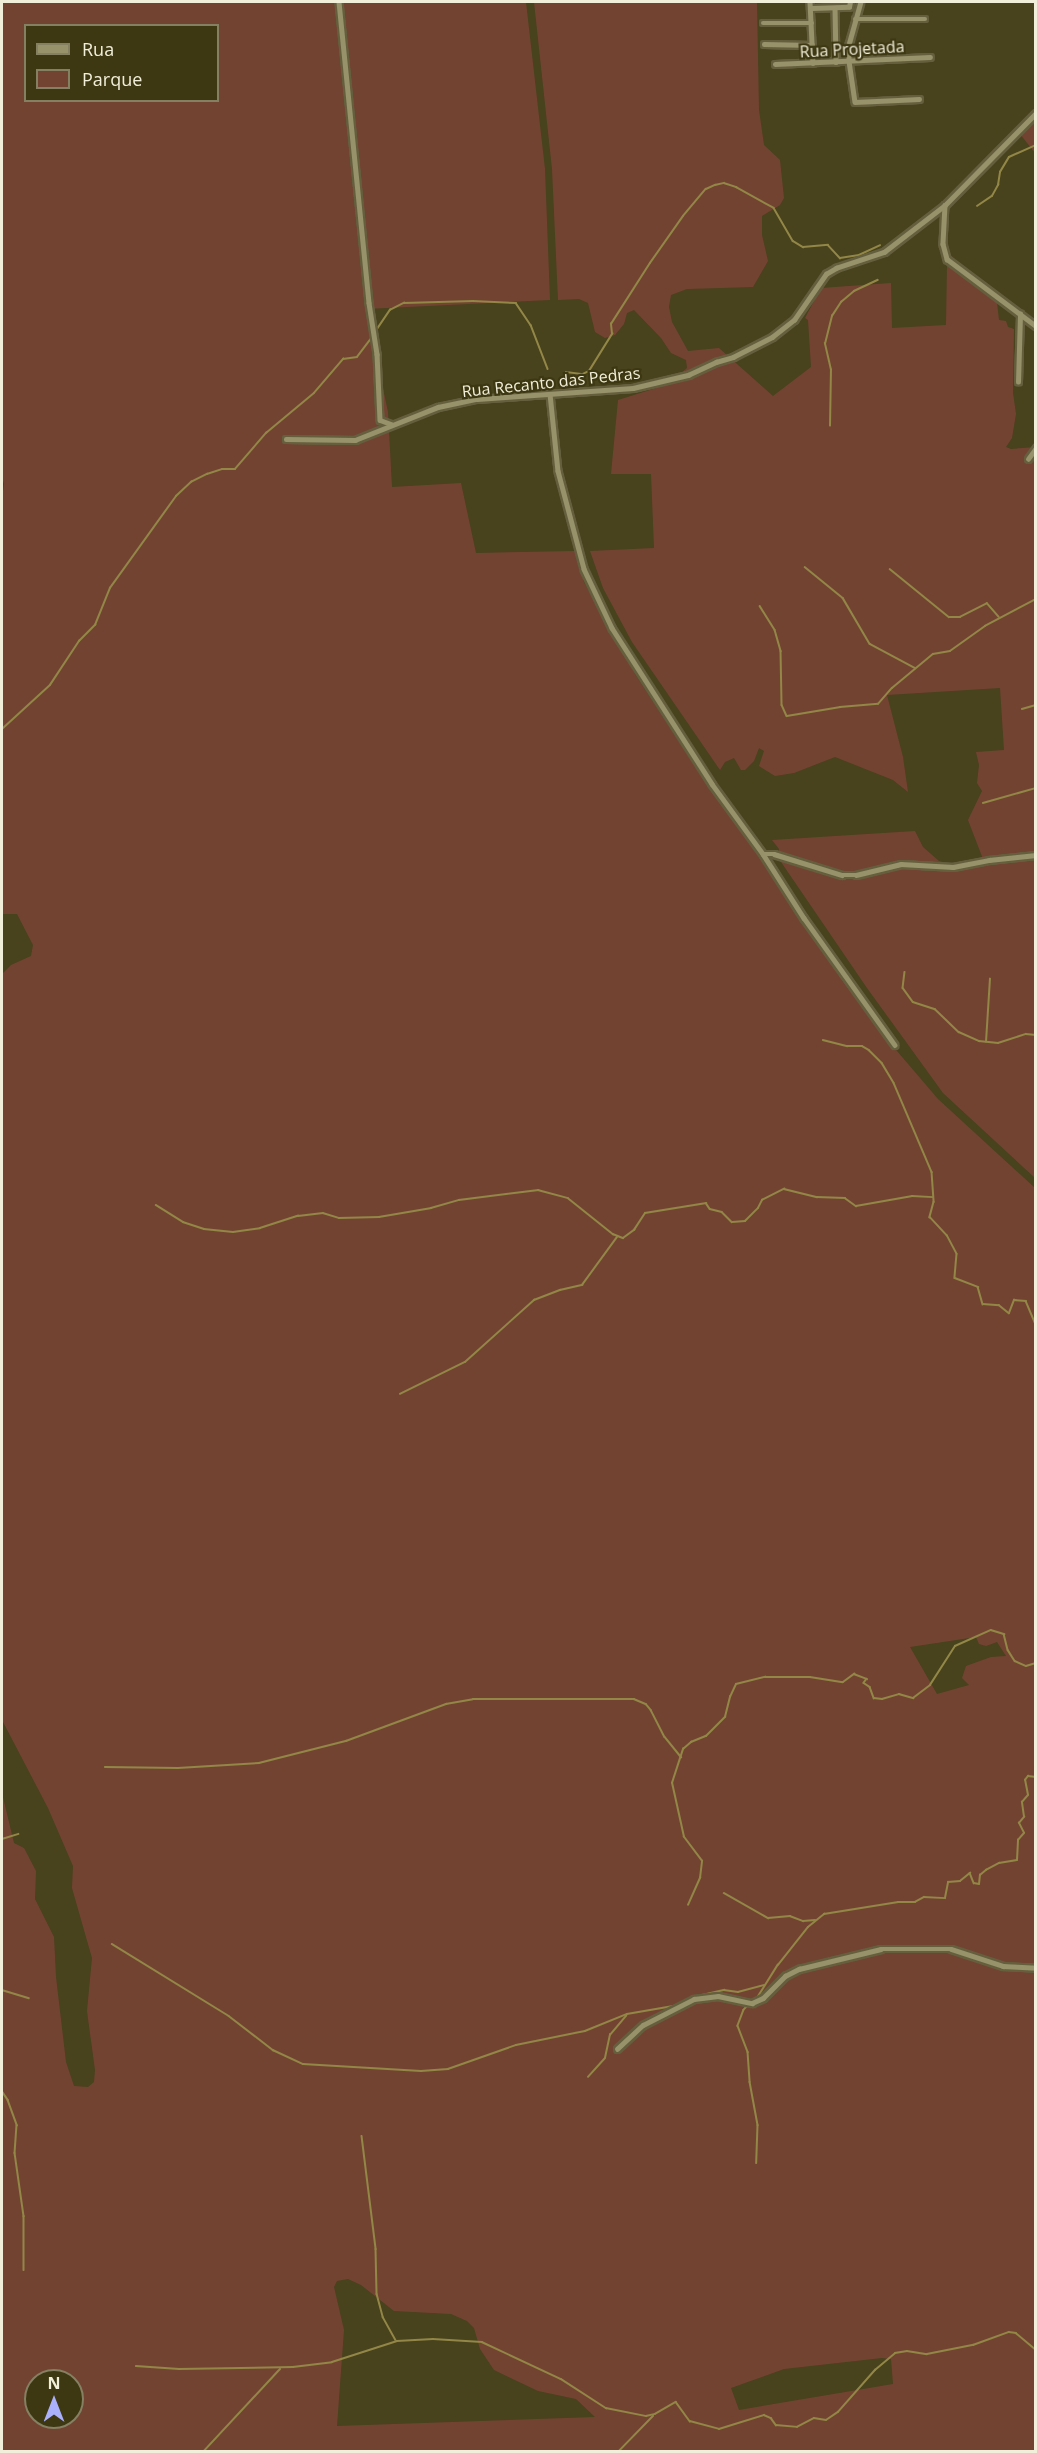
<!DOCTYPE html>
<style>
body{margin:0}
#map{position:relative;width:1037px;height:2453px;overflow:hidden;background:#48421d;font-family:"Open Sans",sans-serif}
div>[style]{position:absolute}
[style*='--x']{left:calc(var(--x)*1px);top:calc(var(--y)*1px);width:calc(var(--w)*1px);rotate:calc(var(--a)*1deg)}
.green>*{inset:0;background:#734332}
.stream>*{height:1.5px;margin:-0.75px;padding:0 0.75px;transform-origin:0.75px;border-radius:0.75px;background:#928746}
.roads{filter:drop-shadow(2px 0 #655f3e) drop-shadow(-2px 0 #655f3e) drop-shadow(0 2px #655f3e) drop-shadow(0 -2px #655f3e)}
.minor>*{height:4.5px;margin:-2.25px;padding:0 2.25px;transform-origin:2.25px;border-radius:2.25px;background:#98926b}
span{translate:-50% -50%;white-space:nowrap;text-align:center;line-height:1.15;-webkit-text-stroke:4.5px #3d3712;paint-order:stroke}
.street-label{font-size:16px;color:#f1eeda}
.frame{position:absolute;inset:0;border:3px solid #f1eeda;pointer-events:none}
.legend{position:absolute;left:24px;top:24px;width:195px;height:78px;box-sizing:border-box;background:#3d3712;border:2px solid #858062;margin:0;padding:8px 10px;list-style:none;font-size:18px;color:#f1eeda}
.legend li{display:flex;align-items:center;gap:12px;height:30px}
.legend b{width:30px;border:2px solid #858062}
.north{position:absolute;left:24px;top:2369px;width:60px;height:60px;box-sizing:border-box;background:#3d3712;border:2px solid #858062;border-radius:50%;rotate:0deg;font-size:16px;font-weight:700;line-height:24px;text-align:center;color:#f1eeda}
.north::after{content:'';display:block;margin:auto;width:21px;height:27px;background:#aab0fb;clip-path:polygon(50% 0,100% 100%,50% 72%,0 100%)}
</style>
<div id="map">
<div class="green">
<i style="clip-path:polygon(evenodd,2px 2px,526px 2px,545px 169px,550px 300px,366px 309px,388px 412px,392px 487px,461px 483px,476px 553px,575px 551px,584px 582px,635px 674px,694px 765px,764px 861px,891px 1044px,938px 1099px,1035px 1188px,1035px 2451px,2px 2451px,2px 1793px,14px 1843px,24px 1848px,36px 1871px,35px 1899px,54px 1937px,56px 1977px,66px 2062px,74px 2086px,88px 2087px,94px 2082px,95px 2070px,87px 2011px,92px 1958px,72px 1888px,73px 1866px,48px 1808px,2px 1720px,2px 974px,11px 965px,31px 956px,33px 945px,17px 914px,2px 914px,2px 498px,4px 484px,2px 477px,2px 2px,26px 26px,218px 26px,218px 100px,26px 100px,26px 26px,2px 2px,976px 1637px,979px 1644px,986px 1646px,997px 1642px,1006px 1656px,991px 1657px,966px 1666px,962px 1678px,969px 1685px,937px 1694px,910px 1647px,976px 1637px,2px 2px,348px 2279px,361px 2285px,394px 2311px,451px 2314px,467px 2321px,474px 2328px,480px 2349px,494px 2370px,538px 2391px,576px 2399px,595px 2417px,337px 2426px,344px 2330px,334px 2287px,337px 2281px,348px 2279px,2px 2px,882px 2358px,891px 2359px,893px 2384px,739px 2410px,731px 2388px,784px 2369px,882px 2358px,2px 2px,36px 2381px,72px 2381px,72px 2417px,36px 2417px,36px 2381px)"></i>
<i style="clip-path:polygon(534px 2px,757px 2px,759px 110px,764px 145px,780px 160px,784px 198px,780px 205px,762px 216px,762px 235px,768px 261px,753px 287px,687px 289px,671px 295px,669px 307px,672px 322px,688px 351px,719px 348px,773px 396px,811px 367px,808px 320px,805px 318px,821px 288px,891px 283px,892px 328px,946px 325px,947px 265px,996px 294px,999px 320px,1006px 321px,1008px 327px,1014px 329px,1013px 393px,1016px 414px,1012px 438px,1006px 447px,1011px 449px,1036px 447px,1035px 1178px,943px 1093px,867px 988px,779px 859px,779px 849px,772px 840px,915px 831px,923px 847px,939px 861px,955px 865px,983px 859px,968px 820px,982px 791px,977px 783px,979px 765px,976px 752px,1004px 750px,1000px 688px,887px 695px,903px 757px,908px 792px,893px 780px,835px 757px,794px 773px,775px 776px,759px 766px,764px 751px,759px 748px,754px 761px,745px 770px,741px 770px,734px 758px,725px 762px,720px 770px,632px 642px,603px 588px,590px 551px,654px 548px,651px 474px,611px 474px,618px 400px,669px 384px,687px 368px,686px 360px,671px 353px,661px 338px,634px 310px,627px 313px,624px 324px,615px 335px,605px 338px,595px 332px,588px 303px,579px 299px,558px 300px,552px 169px)"></i>
<i style="clip-path:polygon(1035px 117px,1035px 153px,1020px 134px)"></i>
</div>
<div class="stream">
<i style="--x:977;--y:206;--w:18;--a:-34"></i>
<i style="--x:992;--y:196;--w:13;--a:-61"></i>
<i style="--x:998;--y:185;--w:13;--a:-81"></i>
<i style="--x:1000;--y:172;--w:17;--a:-59"></i>
<i style="--x:1009;--y:157;--w:30;--a:-24"></i>
<i style="--x:375;--y:332;--w:27;--a:-56"></i>
<i style="--x:390;--y:310;--w:16;--a:-27"></i>
<i style="--x:404;--y:303;--w:69;--a:-1.7"></i>
<i style="--x:473;--y:301;--w:43;--a:2.7"></i>
<i style="--x:516;--y:303;--w:27;--a:56"></i>
<i style="--x:531;--y:325;--w:47;--a:68.9"></i>
<i style="--x:566;--y:372;--w:17;--a:7"></i>
<i style="--x:583;--y:374;--w:7;--a:-27"></i>
<i style="--x:589;--y:371;--w:44;--a:-58.1"></i>
<i style="--x:612;--y:334;--w:10;--a:-96"></i>
<i style="--x:611;--y:324;--w:72;--a:-57.4"></i>
<i style="--x:650;--y:263;--w:57;--a:-54.9"></i>
<i style="--x:683;--y:216;--w:35;--a:-50"></i>
<i style="--x:706;--y:189;--w:10;--a:-24"></i>
<i style="--x:715;--y:185;--w:9;--a:-13"></i>
<i style="--x:724;--y:183;--w:13;--a:18"></i>
<i style="--x:736;--y:187;--w:43;--a:28.9"></i>
<i style="--x:774;--y:208;--w:38;--a:60"></i>
<i style="--x:793;--y:241;--w:12;--a:31"></i>
<i style="--x:803;--y:247;--w:25;--a:-5"></i>
<i style="--x:828;--y:245;--w:18;--a:47"></i>
<i style="--x:840;--y:258;--w:19;--a:-9"></i>
<i style="--x:859;--y:255;--w:23;--a:-25"></i>
<i style="--x:830;--y:426;--w:56;--a:-89"></i>
<i style="--x:831;--y:370;--w:27;--a:-103"></i>
<i style="--x:825;--y:344;--w:29;--a:-76"></i>
<i style="--x:832;--y:316;--w:17;--a:-57"></i>
<i style="--x:841;--y:302;--w:17;--a:-40"></i>
<i style="--x:854;--y:291;--w:26;--a:-25"></i>
<i style="--x:805;--y:567;--w:49;--a:39.2"></i>
<i style="--x:843;--y:598;--w:53;--a:59.6"></i>
<i style="--x:870;--y:644;--w:51;--a:28.1"></i>
<i style="--x:890;--y:569;--w:76;--a:39.1"></i>
<i style="--x:949;--y:617;--w:11;--a:0"></i>
<i style="--x:960;--y:617;--w:30;--a:-27"></i>
<i style="--x:987;--y:603;--w:18;--a:49"></i>
<i style="--x:760;--y:606;--w:28;--a:58"></i>
<i style="--x:775;--y:630;--w:22;--a:74"></i>
<i style="--x:781;--y:651;--w:54;--a:88.9"></i>
<i style="--x:782;--y:705;--w:12;--a:66"></i>
<i style="--x:787;--y:716;--w:54;--a:-9.6"></i>
<i style="--x:840;--y:707;--w:38;--a:-5"></i>
<i style="--x:878;--y:704;--w:21;--a:-49"></i>
<i style="--x:892;--y:688;--w:53;--a:-39.7"></i>
<i style="--x:933;--y:654;--w:17;--a:-10"></i>
<i style="--x:950;--y:651;--w:43;--a:-35.5"></i>
<i style="--x:985;--y:626;--w:58;--a:-27.9"></i>
<i style="--x:1022;--y:709;--w:15;--a:-16"></i>
<i style="--x:2;--y:729;--w:65;--a:-42.5"></i>
<i style="--x:50;--y:685;--w:53;--a:-56.6"></i>
<i style="--x:79;--y:641;--w:23;--a:-45"></i>
<i style="--x:95;--y:625;--w:40;--a:-68"></i>
<i style="--x:110;--y:588;--w:113;--a:-54.3"></i>
<i style="--x:176;--y:496;--w:21;--a:-43"></i>
<i style="--x:191;--y:482;--w:18;--a:-27"></i>
<i style="--x:207;--y:474;--w:16;--a:-18"></i>
<i style="--x:222;--y:469;--w:13;--a:0"></i>
<i style="--x:235;--y:469;--w:48;--a:-49.3"></i>
<i style="--x:266;--y:433;--w:62;--a:-39.8"></i>
<i style="--x:314;--y:393;--w:45;--a:-49.5"></i>
<i style="--x:343;--y:359;--w:14;--a:-8"></i>
<i style="--x:357;--y:357;--w:25;--a:-53"></i>
<i style="--x:983;--y:803;--w:55;--a:-15.8"></i>
<i style="--x:905;--y:972;--w:16;--a:97"></i>
<i style="--x:903;--y:988;--w:17;--a:54"></i>
<i style="--x:913;--y:1002;--w:23;--a:18"></i>
<i style="--x:935;--y:1009;--w:33;--a:44"></i>
<i style="--x:959;--y:1032;--w:22;--a:24"></i>
<i style="--x:979;--y:1041;--w:19;--a:6"></i>
<i style="--x:998;--y:1043;--w:29;--a:-18"></i>
<i style="--x:1026;--y:1034;--w:10;--a:6"></i>
<i style="--x:823;--y:1040;--w:25;--a:14"></i>
<i style="--x:847;--y:1046;--w:15;--a:0"></i>
<i style="--x:862;--y:1046;--w:8;--a:30"></i>
<i style="--x:869;--y:1050;--w:18;--a:45"></i>
<i style="--x:882;--y:1063;--w:23;--a:59"></i>
<i style="--x:894;--y:1083;--w:97;--a:66.9"></i>
<i style="--x:932;--y:1172;--w:30;--a:86"></i>
<i style="--x:934;--y:1202;--w:16;--a:105"></i>
<i style="--x:930;--y:1217;--w:25;--a:47"></i>
<i style="--x:947;--y:1235;--w:21;--a:62"></i>
<i style="--x:957;--y:1254;--w:24;--a:95"></i>
<i style="--x:955;--y:1278;--w:25;--a:21"></i>
<i style="--x:978;--y:1287;--w:18;--a:74"></i>
<i style="--x:983;--y:1304;--w:16;--a:4"></i>
<i style="--x:999;--y:1305;--w:13;--a:39"></i>
<i style="--x:1009;--y:1313;--w:14;--a:-69"></i>
<i style="--x:1014;--y:1300;--w:12;--a:5"></i>
<i style="--x:1026;--y:1301;--w:25;--a:67"></i>
<i style="--x:986;--y:1042;--w:63;--a:-86.4"></i>
<i style="--x:156;--y:1205;--w:32;--a:32"></i>
<i style="--x:183;--y:1222;--w:22;--a:18"></i>
<i style="--x:204;--y:1229;--w:29;--a:6"></i>
<i style="--x:233;--y:1232;--w:27;--a:-8"></i>
<i style="--x:260;--y:1228;--w:40;--a:-18"></i>
<i style="--x:298;--y:1216;--w:25;--a:-7"></i>
<i style="--x:323;--y:1213;--w:17;--a:17"></i>
<i style="--x:339;--y:1218;--w:40;--a:-1.4"></i>
<i style="--x:379;--y:1217;--w:53;--a:-9.8"></i>
<i style="--x:431;--y:1208;--w:29;--a:-16"></i>
<i style="--x:459;--y:1200;--w:80;--a:-7.2"></i>
<i style="--x:538;--y:1190;--w:31;--a:15"></i>
<i style="--x:568;--y:1198;--w:58;--a:38.7"></i>
<i style="--x:613;--y:1234;--w:11;--a:22"></i>
<i style="--x:623;--y:1238;--w:14;--a:-36"></i>
<i style="--x:634;--y:1230;--w:20;--a:-57"></i>
<i style="--x:645;--y:1213;--w:62;--a:-9.3"></i>
<i style="--x:706;--y:1203;--w:7;--a:56"></i>
<i style="--x:710;--y:1209;--w:12;--a:14"></i>
<i style="--x:722;--y:1212;--w:14;--a:45"></i>
<i style="--x:732;--y:1222;--w:13;--a:-4"></i>
<i style="--x:745;--y:1221;--w:18;--a:-45"></i>
<i style="--x:758;--y:1208;--w:9;--a:-63"></i>
<i style="--x:762;--y:1200;--w:25;--a:-27"></i>
<i style="--x:784;--y:1189;--w:34;--a:14"></i>
<i style="--x:817;--y:1197;--w:28;--a:2"></i>
<i style="--x:845;--y:1198;--w:14;--a:36"></i>
<i style="--x:856;--y:1206;--w:57;--a:-10.1"></i>
<i style="--x:912;--y:1196;--w:21;--a:3"></i>
<i style="--x:400;--y:1394;--w:72;--a:-26.2"></i>
<i style="--x:465;--y:1362;--w:93;--a:-41.9"></i>
<i style="--x:534;--y:1300;--w:28;--a:-21"></i>
<i style="--x:560;--y:1290;--w:23;--a:-13"></i>
<i style="--x:582;--y:1285;--w:59;--a:-53.9"></i>
<i style="--x:105;--y:1767;--w:73;--a:0.8"></i>
<i style="--x:178;--y:1768;--w:81;--a:-3.5"></i>
<i style="--x:259;--y:1763;--w:90;--a:-14.2"></i>
<i style="--x:346;--y:1741;--w:107;--a:-20.3"></i>
<i style="--x:446;--y:1704;--w:27;--a:-10"></i>
<i style="--x:473;--y:1699;--w:161;--a:0"></i>
<i style="--x:634;--y:1699;--w:13;--a:23"></i>
<i style="--x:646;--y:1704;--w:8;--a:50"></i>
<i style="--x:651;--y:1710;--w:30;--a:63"></i>
<i style="--x:665;--y:1737;--w:26;--a:51"></i>
<i style="--x:2;--y:1839;--w:17;--a:-17"></i>
<i style="--x:724;--y:1893;--w:51;--a:29.6"></i>
<i style="--x:768;--y:1918;--w:22;--a:-5"></i>
<i style="--x:790;--y:1916;--w:14;--a:21"></i>
<i style="--x:803;--y:1921;--w:12;--a:-5"></i>
<i style="--x:688;--y:1905;--w:30;--a:-66"></i>
<i style="--x:700;--y:1878;--w:17;--a:-83"></i>
<i style="--x:702;--y:1861;--w:30;--a:-127"></i>
<i style="--x:684;--y:1837;--w:55;--a:-102.5"></i>
<i style="--x:672;--y:1783;--w:36;--a:-72"></i>
<i style="--x:683;--y:1749;--w:11;--a:-41"></i>
<i style="--x:691;--y:1742;--w:16;--a:-22"></i>
<i style="--x:706;--y:1736;--w:27;--a:-45"></i>
<i style="--x:725;--y:1717;--w:21;--a:-76"></i>
<i style="--x:730;--y:1697;--w:14;--a:-65"></i>
<i style="--x:736;--y:1684;--w:30;--a:-14"></i>
<i style="--x:765;--y:1677;--w:45;--a:0"></i>
<i style="--x:810;--y:1677;--w:33;--a:9"></i>
<i style="--x:843;--y:1682;--w:14;--a:-36"></i>
<i style="--x:854;--y:1674;--w:14;--a:21"></i>
<i style="--x:867;--y:1679;--w:5;--a:127"></i>
<i style="--x:864;--y:1683;--w:7;--a:34"></i>
<i style="--x:870;--y:1687;--w:12;--a:70"></i>
<i style="--x:874;--y:1698;--w:8;--a:7"></i>
<i style="--x:882;--y:1699;--w:18;--a:-16"></i>
<i style="--x:899;--y:1694;--w:15;--a:16"></i>
<i style="--x:913;--y:1698;--w:21;--a:-37"></i>
<i style="--x:930;--y:1685;--w:46;--a:-57.3"></i>
<i style="--x:955;--y:1646;--w:39;--a:-24"></i>
<i style="--x:991;--y:1630;--w:14;--a:17"></i>
<i style="--x:1004;--y:1634;--w:16;--a:76"></i>
<i style="--x:1008;--y:1650;--w:13;--a:58"></i>
<i style="--x:1015;--y:1661;--w:12;--a:24"></i>
<i style="--x:1026;--y:1666;--w:10;--a:-17"></i>
<i style="--x:112;--y:1944;--w:137;--a:31.6"></i>
<i style="--x:229;--y:2016;--w:56;--a:37.7"></i>
<i style="--x:273;--y:2050;--w:33;--a:25"></i>
<i style="--x:303;--y:2064;--w:118;--a:3.4"></i>
<i style="--x:421;--y:2071;--w:27;--a:-4"></i>
<i style="--x:448;--y:2069;--w:72;--a:-19.4"></i>
<i style="--x:516;--y:2045;--w:70;--a:-11.5"></i>
<i style="--x:585;--y:2031;--w:45;--a:-22"></i>
<i style="--x:627;--y:2014;--w:48;--a:-9.7"></i>
<i style="--x:2;--y:1990;--w:28;--a:17"></i>
<i style="--x:698;--y:1996;--w:27;--a:-13"></i>
<i style="--x:724;--y:1990;--w:14;--a:8"></i>
<i style="--x:738;--y:1992;--w:27;--a:-15"></i>
<i style="--x:757;--y:1998;--w:39;--a:-58"></i>
<i style="--x:778;--y:1965;--w:48;--a:-51.7"></i>
<i style="--x:808;--y:1927;--w:21;--a:-39"></i>
<i style="--x:824;--y:1914;--w:75;--a:-9.2"></i>
<i style="--x:898;--y:1902;--w:17;--a:0"></i>
<i style="--x:915;--y:1902;--w:10;--a:-29"></i>
<i style="--x:924;--y:1897;--w:21;--a:3"></i>
<i style="--x:945;--y:1898;--w:16;--a:-79"></i>
<i style="--x:948;--y:1882;--w:12;--a:-5"></i>
<i style="--x:960;--y:1881;--w:13;--a:-39"></i>
<i style="--x:970;--y:1873;--w:11;--a:68"></i>
<i style="--x:974;--y:1883;--w:5;--a:11"></i>
<i style="--x:979;--y:1884;--w:9;--a:-84"></i>
<i style="--x:980;--y:1875;--w:8;--a:-40"></i>
<i style="--x:986;--y:1870;--w:15;--a:-28"></i>
<i style="--x:999;--y:1863;--w:18;--a:-9"></i>
<i style="--x:1017;--y:1860;--w:20;--a:-87"></i>
<i style="--x:1018;--y:1840;--w:9;--a:-49"></i>
<i style="--x:1024;--y:1833;--w:11;--a:-117"></i>
<i style="--x:1019;--y:1823;--w:8;--a:-50"></i>
<i style="--x:1024;--y:1817;--w:15;--a:-98"></i>
<i style="--x:1022;--y:1802;--w:9;--a:-49"></i>
<i style="--x:1028;--y:1795;--w:15;--a:-101"></i>
<i style="--x:1025;--y:1780;--w:5;--a:-53"></i>
<i style="--x:1028;--y:1776;--w:8;--a:7"></i>
<i style="--x:749;--y:2005;--w:7;--a:135"></i>
<i style="--x:744;--y:2010;--w:17;--a:111"></i>
<i style="--x:738;--y:2026;--w:28;--a:69"></i>
<i style="--x:748;--y:2052;--w:30;--a:86"></i>
<i style="--x:750;--y:2082;--w:44;--a:79.5"></i>
<i style="--x:758;--y:2125;--w:38;--a:92"></i>
<i style="--x:588;--y:2077;--w:25;--a:-48"></i>
<i style="--x:605;--y:2058;--w:24;--a:-78"></i>
<i style="--x:610;--y:2035;--w:25;--a:-50"></i>
<i style="--x:2;--y:2091;--w:11;--a:56"></i>
<i style="--x:8;--y:2100;--w:27;--a:70"></i>
<i style="--x:17;--y:2125;--w:28;--a:94"></i>
<i style="--x:15;--y:2153;--w:64;--a:81.9"></i>
<i style="--x:24;--y:2216;--w:54;--a:90"></i>
<i style="--x:362;--y:2136;--w:114;--a:82.9"></i>
<i style="--x:376;--y:2249;--w:45;--a:88.7"></i>
<i style="--x:377;--y:2294;--w:24;--a:75"></i>
<i style="--x:383;--y:2317;--w:26;--a:61"></i>
<i style="--x:136;--y:2366;--w:43;--a:4"></i>
<i style="--x:179;--y:2369;--w:114;--a:-1"></i>
<i style="--x:293;--y:2367;--w:39;--a:-7"></i>
<i style="--x:332;--y:2362;--w:68;--a:-17.9"></i>
<i style="--x:397;--y:2341;--w:36;--a:-3"></i>
<i style="--x:433;--y:2339;--w:49;--a:3.5"></i>
<i style="--x:482;--y:2342;--w:87;--a:25.1"></i>
<i style="--x:561;--y:2379;--w:54;--a:32.8"></i>
<i style="--x:606;--y:2408;--w:41;--a:11.3"></i>
<i style="--x:646;--y:2416;--w:9;--a:-13"></i>
<i style="--x:655;--y:2414;--w:24;--a:-30"></i>
<i style="--x:676;--y:2402;--w:24;--a:54"></i>
<i style="--x:690;--y:2421;--w:30;--a:15"></i>
<i style="--x:719;--y:2429;--w:47;--a:-17.3"></i>
<i style="--x:764;--y:2415;--w:8;--a:23"></i>
<i style="--x:771;--y:2418;--w:9;--a:54"></i>
<i style="--x:776;--y:2425;--w:21;--a:5"></i>
<i style="--x:797;--y:2427;--w:19;--a:-28"></i>
<i style="--x:814;--y:2418;--w:12;--a:9"></i>
<i style="--x:826;--y:2420;--w:14;--a:-34"></i>
<i style="--x:838;--y:2412;--w:56;--a:-48.6"></i>
<i style="--x:875;--y:2370;--w:26;--a:-40"></i>
<i style="--x:895;--y:2353;--w:12;--a:-9"></i>
<i style="--x:907;--y:2351;--w:20;--a:9"></i>
<i style="--x:927;--y:2354;--w:47;--a:-11.1"></i>
<i style="--x:973;--y:2345;--w:38;--a:-20"></i>
<i style="--x:1009;--y:2332;--w:7;--a:8"></i>
<i style="--x:1016;--y:2333;--w:26;--a:40"></i>
<i style="--x:203;--y:2452;--w:113;--a:-47.1"></i>
<i style="--x:618;--y:2452;--w:50;--a:-45.8"></i>
</div>
<div class="roads">
<div class="minor">
<i style="--x:339;--y:2;--w:302;--a:84.3"></i>
<i style="--x:369;--y:303;--w:52;--a:81.1"></i>
<i style="--x:377;--y:354;--w:66;--a:87.4"></i>
<i style="--x:380;--y:420;--w:12;--a:20"></i>
<i style="--x:810;--y:2;--w:61;--a:87.2"></i>
<i style="--x:861;--y:2;--w:45;--a:105.6"></i>
<i style="--x:849;--y:45;--w:16;--a:90"></i>
<i style="--x:849;--y:61;--w:41;--a:81.7"></i>
<i style="--x:855;--y:102;--w:64;--a:-2.7"></i>
<i style="--x:812;--y:8;--w:37;--a:-2"></i>
<i style="--x:849;--y:7;--w:5;--a:-79"></i>
<i style="--x:835;--y:8;--w:54;--a:88.9"></i>
<i style="--x:855;--y:19;--w:70;--a:0"></i>
<i style="--x:763;--y:23;--w:49;--a:0"></i>
<i style="--x:764;--y:44;--w:48;--a:1.2"></i>
<i style="--x:775;--y:64;--w:155;--a:-2.6"></i>
<i style="--x:945;--y:205;--w:39;--a:93"></i>
<i style="--x:943;--y:244;--w:16;--a:75"></i>
<i style="--x:947;--y:259;--w:111;--a:37"></i>
<i style="--x:1018;--y:382;--w:68;--a:-88.3"></i>
<i style="--x:550;--y:394;--w:77;--a:84.1"></i>
<i style="--x:558;--y:471;--w:101;--a:75.1"></i>
<i style="--x:584;--y:569;--w:65;--a:64.6"></i>
<i style="--x:612;--y:628;--w:185;--a:57.3"></i>
<i style="--x:712;--y:784;--w:87;--a:53.9"></i>
<i style="--x:763;--y:854;--w:76;--a:57.4"></i>
<i style="--x:804;--y:918;--w:156;--a:54.4"></i>
<i style="--x:286;--y:439;--w:69;--a:0.8"></i>
<i style="--x:355;--y:440;--w:89;--a:-21.7"></i>
<i style="--x:438;--y:407;--w:40;--a:-12"></i>
<i style="--x:477;--y:399;--w:156;--a:-4"></i>
<i style="--x:633;--y:388;--w:57;--a:-13.3"></i>
<i style="--x:688;--y:375;--w:31;--a:-25"></i>
<i style="--x:716;--y:362;--w:18;--a:-16"></i>
<i style="--x:733;--y:357;--w:44;--a:-27.1"></i>
<i style="--x:772;--y:337;--w:28;--a:-38"></i>
<i style="--x:794;--y:320;--w:56;--a:-55.2"></i>
<i style="--x:826;--y:274;--w:12;--a:-31"></i>
<i style="--x:836;--y:268;--w:51;--a:-18.4"></i>
<i style="--x:884;--y:252;--w:77;--a:-37.6"></i>
<i style="--x:945;--y:205;--w:129;--a:-45.3"></i>
<i style="--x:1028;--y:459;--w:14;--a:-54"></i>
<i style="--x:763;--y:854;--w:11;--a:0"></i>
<i style="--x:774;--y:854;--w:71;--a:17.2"></i>
<i style="--x:842;--y:875;--w:14;--a:0"></i>
<i style="--x:856;--y:875;--w:46;--a:-13.7"></i>
<i style="--x:901;--y:864;--w:52;--a:3.3"></i>
<i style="--x:953;--y:867;--w:37;--a:-11"></i>
<i style="--x:989;--y:860;--w:47;--a:-6.1"></i>
<i style="--x:617;--y:2049;--w:35;--a:-43"></i>
<i style="--x:643;--y:2025;--w:57;--a:-27"></i>
<i style="--x:694;--y:1999;--w:24;--a:-7"></i>
<i style="--x:718;--y:1996;--w:35;--a:12"></i>
<i style="--x:752;--y:2003;--w:12;--a:-24"></i>
<i style="--x:763;--y:1998;--w:31;--a:-45"></i>
<i style="--x:785;--y:1976;--w:16;--a:-27"></i>
<i style="--x:799;--y:1969;--w:84;--a:-13.7"></i>
<i style="--x:881;--y:1949;--w:70;--a:0"></i>
<i style="--x:951;--y:1949;--w:55;--a:18.1"></i>
<i style="--x:1003;--y:1966;--w:33;--a:3"></i>
</div>
</div>
<div class="street-label">
<span style="left:852px;top:49px;rotate:-3deg">Rua Projetada</span>
<span style="left:551px;top:382px;rotate:-6deg">Rua Recanto das Pedras</span>
</div>
<div class="frame"></div>
<ul class="legend">
<li><b style="height:8px;background:#98926b"></b>Rua</li>
<li><b style="height:16px;background:#734332"></b>Parque</li>
</ul>
<div class="north">N</div>
</div>
